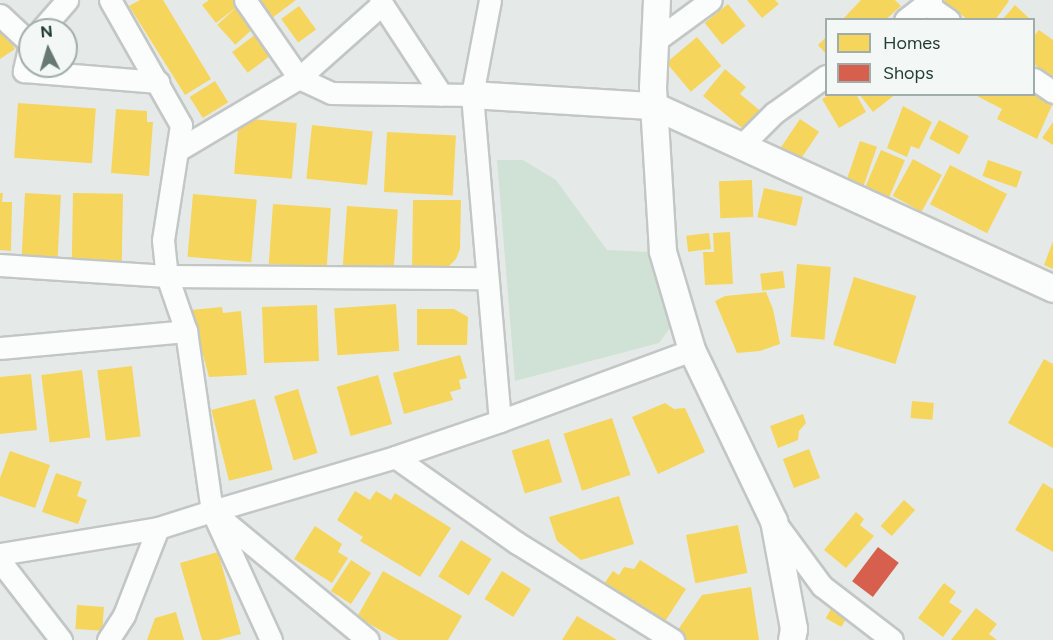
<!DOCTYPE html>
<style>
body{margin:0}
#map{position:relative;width:1053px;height:640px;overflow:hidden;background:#e5eae8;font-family:Figtree,sans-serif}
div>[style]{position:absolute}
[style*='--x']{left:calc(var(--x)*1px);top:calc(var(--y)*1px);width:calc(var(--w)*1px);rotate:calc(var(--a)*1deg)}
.green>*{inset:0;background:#cfe2d5}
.homes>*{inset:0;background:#f6d55c;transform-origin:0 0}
.shops>*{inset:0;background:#d6604d;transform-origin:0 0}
.roads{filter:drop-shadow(2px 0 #c2c7c5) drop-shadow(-2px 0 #c2c7c5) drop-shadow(0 2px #c2c7c5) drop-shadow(0 -2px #c2c7c5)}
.minor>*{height:21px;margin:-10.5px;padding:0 10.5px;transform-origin:10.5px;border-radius:10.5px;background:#fbfcfc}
.tertiary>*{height:26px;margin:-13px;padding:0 13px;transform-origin:13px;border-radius:13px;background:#fbfcfc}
span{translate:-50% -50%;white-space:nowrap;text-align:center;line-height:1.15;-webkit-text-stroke:6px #f3f8f6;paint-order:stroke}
.legend{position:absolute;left:825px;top:18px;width:210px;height:78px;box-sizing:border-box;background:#f3f8f6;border:2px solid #a0ada9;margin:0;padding:8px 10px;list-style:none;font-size:18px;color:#243c35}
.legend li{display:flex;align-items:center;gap:12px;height:30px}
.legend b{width:30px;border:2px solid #a0ada9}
.north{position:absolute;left:18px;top:18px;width:60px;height:60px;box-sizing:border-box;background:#f3f8f6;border:2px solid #a0ada9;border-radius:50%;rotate:355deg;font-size:16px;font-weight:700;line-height:24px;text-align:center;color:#243c35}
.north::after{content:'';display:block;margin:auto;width:21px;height:27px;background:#687974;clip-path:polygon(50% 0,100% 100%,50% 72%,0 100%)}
</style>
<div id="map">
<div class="green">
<i style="clip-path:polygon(497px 160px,523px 160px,556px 180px,607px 250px,649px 252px,663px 290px,670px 328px,659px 343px,515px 381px)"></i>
</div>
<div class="homes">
<i style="clip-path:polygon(140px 0,163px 0,211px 79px,185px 95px,129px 6px)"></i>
<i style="clip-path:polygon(209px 0,234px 0,238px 6px,216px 23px,202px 5px)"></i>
<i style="clip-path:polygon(258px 0,296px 0,268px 21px,254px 3px)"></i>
<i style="clip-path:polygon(747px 0,775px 0,779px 4px,762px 18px)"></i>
<i style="clip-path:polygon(861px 0,895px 0,901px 6px,885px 20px,842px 20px)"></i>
<i style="clip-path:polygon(943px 0,1008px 0,1009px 1px,995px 20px,968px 20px)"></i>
<i style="left:728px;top:4px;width:28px;height:30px;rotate:51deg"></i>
<i style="clip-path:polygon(1015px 5px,1031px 20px,1002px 20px)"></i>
<i style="left:238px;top:6px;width:27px;height:28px;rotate:48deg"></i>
<i style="left:299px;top:6px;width:29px;height:22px;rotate:54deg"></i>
<i style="clip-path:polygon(0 26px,15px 49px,0 59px)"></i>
<i style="clip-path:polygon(1039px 30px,1053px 40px,1053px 79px,1034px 64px,1034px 36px)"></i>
<i style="left:256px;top:34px;width:26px;height:30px;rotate:53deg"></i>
<i style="left:697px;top:37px;width:38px;height:40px;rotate:50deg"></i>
<i style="clip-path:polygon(826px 37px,826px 54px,818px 45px)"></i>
<i style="clip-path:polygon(725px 69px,746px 87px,740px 94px,763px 113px,747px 132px,703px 96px)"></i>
<i style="left:215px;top:81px;width:25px;height:30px;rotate:58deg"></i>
<i style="clip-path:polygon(1034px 93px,1053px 103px,1037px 139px,997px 119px,1002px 109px,973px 94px)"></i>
<i style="clip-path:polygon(830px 94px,856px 94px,866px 112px,839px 128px,822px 99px)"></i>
<i style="clip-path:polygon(859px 94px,896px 94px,873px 112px)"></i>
<i style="left:18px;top:103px;width:78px;height:55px;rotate:4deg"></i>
<i style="clip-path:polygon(903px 106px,932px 122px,919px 149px,911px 146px,907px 157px,887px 148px)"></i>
<i style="clip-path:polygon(116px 109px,147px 111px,147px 122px,153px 122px,149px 176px,111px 173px)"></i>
<i style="left:239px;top:118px;width:58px;height:56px;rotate:5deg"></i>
<i style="left:800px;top:119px;width:23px;height:37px;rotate:34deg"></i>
<i style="left:939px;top:120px;width:34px;height:21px;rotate:28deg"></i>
<i style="clip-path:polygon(1053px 122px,1053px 145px,1042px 138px)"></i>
<i style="left:312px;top:125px;width:61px;height:54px;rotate:6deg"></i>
<i style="left:387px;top:132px;width:69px;height:60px;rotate:3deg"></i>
<i style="left:860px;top:141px;width:18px;height:41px;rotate:19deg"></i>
<i style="left:881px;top:150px;width:26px;height:40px;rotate:23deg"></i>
<i style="left:913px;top:159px;width:33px;height:42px;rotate:29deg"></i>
<i style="left:988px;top:160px;width:36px;height:17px;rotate:19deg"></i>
<i style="left:950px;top:165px;width:64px;height:44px;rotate:27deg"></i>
<i style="left:752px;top:180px;width:37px;height:33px;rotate:88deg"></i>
<i style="left:764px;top:188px;width:40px;height:30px;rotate:13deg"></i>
<i style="clip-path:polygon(0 193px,3px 193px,2px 202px,12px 202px,11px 251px,0 250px)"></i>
<i style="left:25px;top:193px;width:36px;height:66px;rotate:3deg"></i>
<i style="left:73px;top:193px;width:50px;height:70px;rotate:1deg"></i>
<i style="left:193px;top:194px;width:64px;height:63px;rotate:5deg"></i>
<i style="clip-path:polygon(413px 200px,461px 200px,460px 249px,456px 259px,444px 271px,412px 270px)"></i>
<i style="left:273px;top:204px;width:58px;height:60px;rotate:4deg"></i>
<i style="left:347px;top:206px;width:51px;height:60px;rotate:4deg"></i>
<i style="clip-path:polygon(730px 232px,733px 284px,705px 285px,703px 252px,714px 252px,713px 233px)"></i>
<i style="left:709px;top:233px;width:16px;height:23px;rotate:83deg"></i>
<i style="clip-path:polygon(1053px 241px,1053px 269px,1044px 265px)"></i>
<i style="left:797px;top:264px;width:34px;height:73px;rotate:5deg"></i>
<i style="left:783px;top:271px;width:17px;height:23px;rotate:83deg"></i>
<i style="left:854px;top:277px;width:65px;height:71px;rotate:17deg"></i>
<i style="clip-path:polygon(766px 292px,773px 309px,780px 344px,760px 351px,737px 353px,715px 301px,725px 296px)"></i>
<i style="left:396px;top:304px;width:47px;height:62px;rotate:86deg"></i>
<i style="left:317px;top:305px;width:56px;height:55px;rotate:88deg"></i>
<i style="clip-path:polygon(222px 307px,223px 313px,241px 311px,247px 375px,209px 377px,191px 310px)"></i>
<i style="clip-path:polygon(417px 309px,454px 309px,468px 317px,467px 345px,417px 345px)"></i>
<i style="clip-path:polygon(460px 355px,467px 378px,459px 380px,461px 389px,450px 392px,453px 400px,404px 414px,393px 373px)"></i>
<i style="clip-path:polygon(1044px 359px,1053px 364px,1053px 448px,1008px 423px)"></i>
<i style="left:132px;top:366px;width:71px;height:35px;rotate:83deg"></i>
<i style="left:82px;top:370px;width:68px;height:41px;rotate:83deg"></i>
<i style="clip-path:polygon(31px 374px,37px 430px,0 434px,0 377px)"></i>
<i style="left:378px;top:375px;width:51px;height:43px;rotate:74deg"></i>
<i style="left:298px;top:389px;width:67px;height:25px;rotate:73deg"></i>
<i style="left:255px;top:399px;width:73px;height:45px;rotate:76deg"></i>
<i style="left:912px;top:401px;width:22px;height:17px;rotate:5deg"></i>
<i style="clip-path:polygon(665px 403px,674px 409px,685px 408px,705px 452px,658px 474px,632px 417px)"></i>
<i style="clip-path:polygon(803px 414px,806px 423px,799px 431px,798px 440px,778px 448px,770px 426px)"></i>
<i style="left:612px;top:418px;width:60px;height:51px;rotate:72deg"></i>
<i style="left:549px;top:439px;width:45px;height:39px;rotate:73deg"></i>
<i style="left:809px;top:449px;width:31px;height:28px;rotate:69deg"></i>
<i style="clip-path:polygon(10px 451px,50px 465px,35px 508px,0 496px,0 478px)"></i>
<i style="clip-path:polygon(56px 473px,82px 482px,77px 496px,87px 500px,78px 524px,42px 512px)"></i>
<i style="clip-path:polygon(1043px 483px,1053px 489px,1053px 552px,1015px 530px)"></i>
<i style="clip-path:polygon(355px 491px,370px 500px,376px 491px,391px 500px,395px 493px,451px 528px,420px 577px,360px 541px,363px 537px,337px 520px)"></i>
<i style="clip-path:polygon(619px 496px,634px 544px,581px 560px,557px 541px,549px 517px)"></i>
<i style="left:904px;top:500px;width:15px;height:35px;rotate:42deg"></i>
<i style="clip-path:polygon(856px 512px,864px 519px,860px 525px,874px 536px,846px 568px,824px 550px)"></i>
<i style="left:738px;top:525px;width:49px;height:53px;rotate:79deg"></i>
<i style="clip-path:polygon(315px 526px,342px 544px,338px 552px,348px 558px,332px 583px,294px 559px)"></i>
<i style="left:461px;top:540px;width:36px;height:43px;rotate:32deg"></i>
<i style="clip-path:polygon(218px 552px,241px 634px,218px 640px,202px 640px,180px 563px)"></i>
<i style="left:351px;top:560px;width:24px;height:37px;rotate:33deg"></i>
<i style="clip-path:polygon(640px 560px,686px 589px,662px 626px,601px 588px,613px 571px,619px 575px,624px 567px,634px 569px)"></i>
<i style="clip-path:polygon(383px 571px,462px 616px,448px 640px,398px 640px,357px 617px)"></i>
<i style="left:502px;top:571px;width:34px;height:33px;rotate:32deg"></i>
<i style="clip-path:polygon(944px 583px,956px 592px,949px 602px,962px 611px,943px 637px,918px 618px)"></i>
<i style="clip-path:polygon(751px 587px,759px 640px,685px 640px,675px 634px,702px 595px)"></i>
<i style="left:77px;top:605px;width:27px;height:24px;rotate:4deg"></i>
<i style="left:832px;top:607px;width:18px;height:13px;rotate:29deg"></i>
<i style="clip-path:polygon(976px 608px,997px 624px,989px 634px,997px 640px,951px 640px)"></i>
<i style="clip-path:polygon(176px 612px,184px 640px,147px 640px,155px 618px)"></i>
<i style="clip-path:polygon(577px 616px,617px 640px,562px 640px)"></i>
</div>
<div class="shops">
<i style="left:878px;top:547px;width:26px;height:43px;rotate:37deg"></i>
</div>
<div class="roads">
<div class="minor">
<i style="--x:110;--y:0;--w:144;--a:60.4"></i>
<i style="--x:181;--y:125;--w:116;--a:98.9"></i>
<i style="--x:163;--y:240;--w:36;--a:84"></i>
<i style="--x:167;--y:276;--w:58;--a:70.9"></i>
<i style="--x:186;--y:331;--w:182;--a:81.8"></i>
<i style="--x:212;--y:511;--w:202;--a:39.6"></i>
<i style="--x:245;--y:0;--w:95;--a:55.3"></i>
<i style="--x:299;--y:78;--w:35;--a:25"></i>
<i style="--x:331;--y:93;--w:141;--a:0.8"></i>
<i style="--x:490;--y:0;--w:97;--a:100.7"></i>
<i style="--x:472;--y:95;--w:327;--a:85.1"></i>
<i style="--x:382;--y:4;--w:108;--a:56.8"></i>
<i style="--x:926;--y:4;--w:28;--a:35"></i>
<i style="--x:0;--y:15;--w:41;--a:43"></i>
<i style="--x:905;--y:20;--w:33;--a:-38"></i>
<i style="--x:41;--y:30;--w:40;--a:-49"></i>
<i style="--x:655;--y:41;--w:69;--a:-36.2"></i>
<i style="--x:30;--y:44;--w:28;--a:103"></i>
<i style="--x:24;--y:71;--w:135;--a:4.7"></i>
<i style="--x:1034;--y:79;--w:23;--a:34"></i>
<i style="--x:741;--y:146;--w:47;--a:-45"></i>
<i style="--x:774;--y:113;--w:64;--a:-35.4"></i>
<i style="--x:178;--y:150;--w:141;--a:-30.8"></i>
<i style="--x:299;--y:78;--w:111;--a:-41.7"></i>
<i style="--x:382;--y:4;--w:4;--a:-117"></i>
<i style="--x:0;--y:265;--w:167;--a:3.8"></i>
<i style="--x:167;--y:276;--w:319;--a:0.4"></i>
<i style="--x:0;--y:348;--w:187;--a:-5.2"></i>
<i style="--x:395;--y:457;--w:149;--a:35.2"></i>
<i style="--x:517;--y:543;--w:184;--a:31.9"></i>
<i style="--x:212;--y:511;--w:191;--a:-16.4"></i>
<i style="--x:395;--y:457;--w:111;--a:-18.9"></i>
<i style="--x:500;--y:421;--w:205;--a:-20.3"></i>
<i style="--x:774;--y:521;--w:81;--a:53.6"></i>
<i style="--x:822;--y:586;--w:88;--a:37.6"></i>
<i style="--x:0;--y:554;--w:160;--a:-9.3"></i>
<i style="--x:0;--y:561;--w:100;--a:52.3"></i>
<i style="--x:108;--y:640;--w:30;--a:-57"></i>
<i style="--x:124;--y:615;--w:93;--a:-68.7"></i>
<i style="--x:158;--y:528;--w:57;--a:-17.5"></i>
<i style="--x:212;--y:511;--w:142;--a:65.4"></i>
</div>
<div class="tertiary">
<i style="--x:657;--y:0;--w:88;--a:92.6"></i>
<i style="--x:653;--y:88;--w:164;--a:86.5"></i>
<i style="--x:663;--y:252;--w:102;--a:73.5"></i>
<i style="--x:692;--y:350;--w:190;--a:64.4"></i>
<i style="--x:774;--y:521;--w:110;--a:79.5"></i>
<i style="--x:794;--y:629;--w:11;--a:100"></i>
<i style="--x:472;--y:95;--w:182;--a:3.5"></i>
<i style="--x:654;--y:106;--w:439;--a:24.6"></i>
</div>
</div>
<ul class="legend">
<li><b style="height:16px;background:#f6d55c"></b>Homes</li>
<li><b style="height:16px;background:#d6604d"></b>Shops</li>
</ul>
<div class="north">N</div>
</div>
